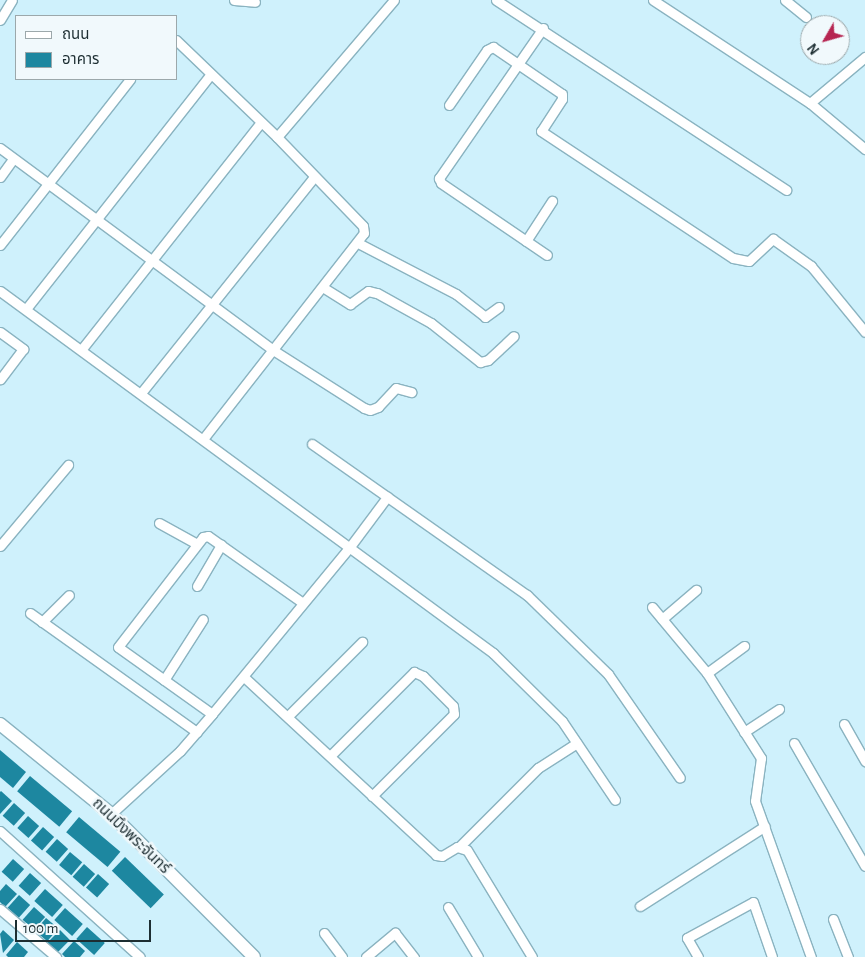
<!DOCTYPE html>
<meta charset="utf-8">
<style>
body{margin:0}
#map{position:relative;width:865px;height:957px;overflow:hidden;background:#cff1fc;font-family:"Alegreya Sans","Noto Sans Thai",sans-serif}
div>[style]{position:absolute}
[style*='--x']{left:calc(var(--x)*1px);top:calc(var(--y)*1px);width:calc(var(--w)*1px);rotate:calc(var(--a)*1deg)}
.building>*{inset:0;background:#1d87a0;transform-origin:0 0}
.roads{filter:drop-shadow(1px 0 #8ab3c0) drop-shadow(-1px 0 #8ab3c0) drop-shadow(0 1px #8ab3c0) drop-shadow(0 -1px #8ab3c0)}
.street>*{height:9px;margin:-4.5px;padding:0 4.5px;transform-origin:4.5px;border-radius:4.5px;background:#fff}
.secondary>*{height:12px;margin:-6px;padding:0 6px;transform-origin:6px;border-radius:6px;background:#fff}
span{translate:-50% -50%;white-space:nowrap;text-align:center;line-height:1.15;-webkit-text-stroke:5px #f1f9fc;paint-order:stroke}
.street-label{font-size:15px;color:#1d2e32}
.legend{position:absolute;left:15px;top:15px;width:162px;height:65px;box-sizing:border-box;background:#f1f9fc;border:1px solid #9ca8ab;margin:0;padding:6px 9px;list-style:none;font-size:15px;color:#1d2e32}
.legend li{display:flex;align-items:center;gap:10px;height:25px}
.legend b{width:25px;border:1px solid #9ca8ab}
.north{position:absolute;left:800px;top:15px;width:50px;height:50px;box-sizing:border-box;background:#f1f9fc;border:1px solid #9ca8ab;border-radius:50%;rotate:232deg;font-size:14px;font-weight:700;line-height:20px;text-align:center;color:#1d2e32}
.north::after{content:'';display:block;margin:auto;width:18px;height:22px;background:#b62551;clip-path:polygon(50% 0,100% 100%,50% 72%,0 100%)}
.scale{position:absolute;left:15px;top:920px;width:136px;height:22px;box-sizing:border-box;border:2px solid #1d2e32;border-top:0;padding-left:6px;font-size:15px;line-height:18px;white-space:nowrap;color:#1d2e32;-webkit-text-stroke:4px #f1f9fc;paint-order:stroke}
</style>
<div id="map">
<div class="building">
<i style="clip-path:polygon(0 750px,26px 772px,13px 788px,0 777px)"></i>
<i style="left:30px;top:776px;width:55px;height:20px;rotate:40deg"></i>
<i style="clip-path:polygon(1px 791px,12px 801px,0 814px,0 792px)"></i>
<i style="left:14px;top:803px;width:15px;height:17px;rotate:42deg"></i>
<i style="left:28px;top:816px;width:15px;height:16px;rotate:42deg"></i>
<i style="left:79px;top:817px;width:54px;height:20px;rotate:40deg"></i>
<i style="left:43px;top:827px;width:15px;height:18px;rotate:42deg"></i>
<i style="left:57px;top:839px;width:15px;height:17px;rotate:42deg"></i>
<i style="left:70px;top:852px;width:16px;height:17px;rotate:40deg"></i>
<i style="left:125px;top:857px;width:54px;height:19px;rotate:44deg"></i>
<i style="left:13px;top:859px;width:15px;height:17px;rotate:42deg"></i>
<i style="left:84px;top:864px;width:15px;height:17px;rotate:42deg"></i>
<i style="left:30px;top:873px;width:15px;height:17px;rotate:42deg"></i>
<i style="left:98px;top:874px;width:15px;height:18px;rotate:42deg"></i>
<i style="clip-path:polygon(6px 884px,17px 894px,5px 907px,0 902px,0 891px)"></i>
<i style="left:45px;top:889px;width:24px;height:16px;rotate:42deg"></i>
<i style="left:19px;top:895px;width:15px;height:17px;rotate:42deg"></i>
<i style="left:34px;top:907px;width:15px;height:17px;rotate:42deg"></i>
<i style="left:65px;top:908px;width:24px;height:16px;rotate:42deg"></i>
<i style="left:46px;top:918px;width:16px;height:17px;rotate:40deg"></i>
<i style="left:87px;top:927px;width:24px;height:16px;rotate:42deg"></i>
<i style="clip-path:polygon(3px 930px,14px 940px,3px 953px,0 934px)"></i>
<i style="left:60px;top:930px;width:14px;height:18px;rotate:45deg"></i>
<i style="clip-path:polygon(74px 941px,85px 951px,80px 957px,65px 957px,62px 954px)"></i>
<i style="clip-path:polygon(17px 942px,28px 952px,24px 957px,8px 957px,6px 955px)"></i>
</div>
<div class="roads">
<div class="street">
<i style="--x:234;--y:0;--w:21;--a:5"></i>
<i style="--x:496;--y:0;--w:347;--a:33.2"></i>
<i style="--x:653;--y:0;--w:188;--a:33.3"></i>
<i style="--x:810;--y:103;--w:72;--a:39.9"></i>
<i style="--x:785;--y:0;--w:27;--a:39"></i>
<i style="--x:0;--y:20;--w:23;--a:-59"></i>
<i style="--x:543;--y:28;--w:183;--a:124.7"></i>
<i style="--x:439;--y:178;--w:5;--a:68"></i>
<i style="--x:441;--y:183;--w:128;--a:34.2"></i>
<i style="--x:176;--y:40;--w:140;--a:43.8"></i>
<i style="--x:277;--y:137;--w:180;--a:-49.5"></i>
<i style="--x:810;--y:103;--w:72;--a:-39.9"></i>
<i style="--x:449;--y:105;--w:67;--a:-55.4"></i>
<i style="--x:487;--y:50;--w:7;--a:-27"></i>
<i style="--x:493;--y:47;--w:83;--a:34.3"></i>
<i style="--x:562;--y:94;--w:5;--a:90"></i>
<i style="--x:562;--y:99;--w:38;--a:123"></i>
<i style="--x:541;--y:131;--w:230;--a:33.5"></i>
<i style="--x:733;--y:258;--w:16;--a:11"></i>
<i style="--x:749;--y:261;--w:33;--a:-43"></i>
<i style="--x:773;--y:239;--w:47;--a:35.4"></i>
<i style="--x:811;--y:266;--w:85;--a:50.7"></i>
<i style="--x:0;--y:148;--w:340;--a:36.5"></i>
<i style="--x:273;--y:350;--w:108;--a:32.5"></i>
<i style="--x:364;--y:408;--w:6;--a:18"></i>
<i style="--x:370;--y:410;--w:9;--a:-21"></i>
<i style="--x:378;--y:407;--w:26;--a:-47"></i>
<i style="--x:396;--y:388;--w:16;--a:15"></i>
<i style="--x:0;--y:177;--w:22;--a:-54"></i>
<i style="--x:526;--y:241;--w:48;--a:-57"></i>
<i style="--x:358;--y:243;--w:110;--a:27.5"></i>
<i style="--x:456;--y:294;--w:37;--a:38"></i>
<i style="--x:485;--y:317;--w:17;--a:-36"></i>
<i style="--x:0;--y:245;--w:211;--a:-51.9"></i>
<i style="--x:324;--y:288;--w:31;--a:32"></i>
<i style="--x:350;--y:304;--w:22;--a:-36"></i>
<i style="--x:368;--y:291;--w:9;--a:13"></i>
<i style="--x:377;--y:293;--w:62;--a:29.1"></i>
<i style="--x:431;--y:323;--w:63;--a:38.5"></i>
<i style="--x:480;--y:362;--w:8;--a:-14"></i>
<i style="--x:488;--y:360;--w:35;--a:-43"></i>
<i style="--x:0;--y:291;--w:612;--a:36.29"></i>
<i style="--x:493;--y:653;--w:97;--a:44.6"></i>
<i style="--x:562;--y:721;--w:95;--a:56.1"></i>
<i style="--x:26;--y:309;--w:298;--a:-51.8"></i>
<i style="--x:0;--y:332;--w:29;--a:36"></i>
<i style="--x:23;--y:349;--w:38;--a:127"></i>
<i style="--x:81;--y:350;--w:290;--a:-51.7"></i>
<i style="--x:141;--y:393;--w:275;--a:-51.3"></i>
<i style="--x:203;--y:439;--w:261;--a:-52"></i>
<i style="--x:364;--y:233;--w:7;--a:-98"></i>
<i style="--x:363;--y:226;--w:124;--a:-134"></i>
<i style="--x:312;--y:444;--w:263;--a:35.1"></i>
<i style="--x:527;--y:595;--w:113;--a:44.3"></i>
<i style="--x:608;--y:674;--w:126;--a:55.3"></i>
<i style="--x:159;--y:523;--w:43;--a:28.9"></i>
<i style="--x:0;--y:546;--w:106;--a:-50"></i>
<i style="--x:197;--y:586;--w:48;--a:-59.7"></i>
<i style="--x:652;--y:607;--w:86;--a:50.2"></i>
<i style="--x:707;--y:673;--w:101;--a:57.6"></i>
<i style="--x:761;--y:758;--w:43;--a:97.9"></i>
<i style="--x:755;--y:801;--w:166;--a:70.3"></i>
<i style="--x:30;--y:613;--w:205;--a:35.5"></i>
<i style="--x:662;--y:619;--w:45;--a:-40.5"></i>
<i style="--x:42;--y:622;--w:38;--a:-45"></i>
<i style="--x:707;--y:673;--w:46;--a:-36.1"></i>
<i style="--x:244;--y:677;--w:262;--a:42.8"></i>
<i style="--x:436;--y:855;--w:6;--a:9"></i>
<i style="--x:442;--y:856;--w:17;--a:-31"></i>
<i style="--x:457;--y:847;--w:10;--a:17"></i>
<i style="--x:467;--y:850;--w:125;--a:58.7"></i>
<i style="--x:164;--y:680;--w:72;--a:-57.4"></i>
<i style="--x:212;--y:714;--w:115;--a:-144.5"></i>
<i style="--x:118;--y:647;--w:139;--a:-52.3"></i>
<i style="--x:203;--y:537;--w:5;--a:-11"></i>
<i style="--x:208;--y:536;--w:116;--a:35.2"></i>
<i style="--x:288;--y:716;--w:105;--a:-45"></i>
<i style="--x:844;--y:724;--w:43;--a:60.4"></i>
<i style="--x:744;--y:732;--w:42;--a:-33.3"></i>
<i style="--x:794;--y:743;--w:142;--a:60"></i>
<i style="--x:330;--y:756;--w:119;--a:-45"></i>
<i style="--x:414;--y:672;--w:10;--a:24"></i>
<i style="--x:423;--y:676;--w:42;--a:45"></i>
<i style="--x:453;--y:706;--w:8;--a:83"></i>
<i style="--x:454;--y:714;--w:116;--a:135"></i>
<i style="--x:111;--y:814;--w:93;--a:-42.4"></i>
<i style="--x:180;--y:751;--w:49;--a:-49.1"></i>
<i style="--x:212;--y:714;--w:215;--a:-50.5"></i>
<i style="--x:349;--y:548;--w:64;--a:-53.3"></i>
<i style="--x:0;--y:831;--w:188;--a:42"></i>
<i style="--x:459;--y:847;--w:112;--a:-45"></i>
<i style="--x:538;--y:768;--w:46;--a:-32.7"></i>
<i style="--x:640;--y:906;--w:148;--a:-32.6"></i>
<i style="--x:448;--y:907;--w:58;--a:59"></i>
<i style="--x:0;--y:909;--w:74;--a:40.6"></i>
<i style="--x:833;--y:919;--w:41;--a:68.5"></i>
<i style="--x:324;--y:933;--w:30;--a:53"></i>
<i style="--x:366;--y:957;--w:38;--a:-40"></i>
<i style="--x:395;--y:933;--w:31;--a:52"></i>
<i style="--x:698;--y:957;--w:22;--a:-120"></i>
<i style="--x:687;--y:938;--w:75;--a:-28.6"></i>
<i style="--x:753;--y:902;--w:58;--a:70.9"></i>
</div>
<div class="secondary">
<i style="--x:0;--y:724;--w:143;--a:39"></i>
<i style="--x:111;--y:814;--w:202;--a:45"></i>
</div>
</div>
<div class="street-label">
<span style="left:131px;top:836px;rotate:44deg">ถนนบึงพระจันทร์</span>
</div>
<ul class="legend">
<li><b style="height:6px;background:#fff"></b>ถนน</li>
<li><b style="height:14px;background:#1d87a0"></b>อาคาร</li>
</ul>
<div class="north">N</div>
<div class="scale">100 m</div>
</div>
